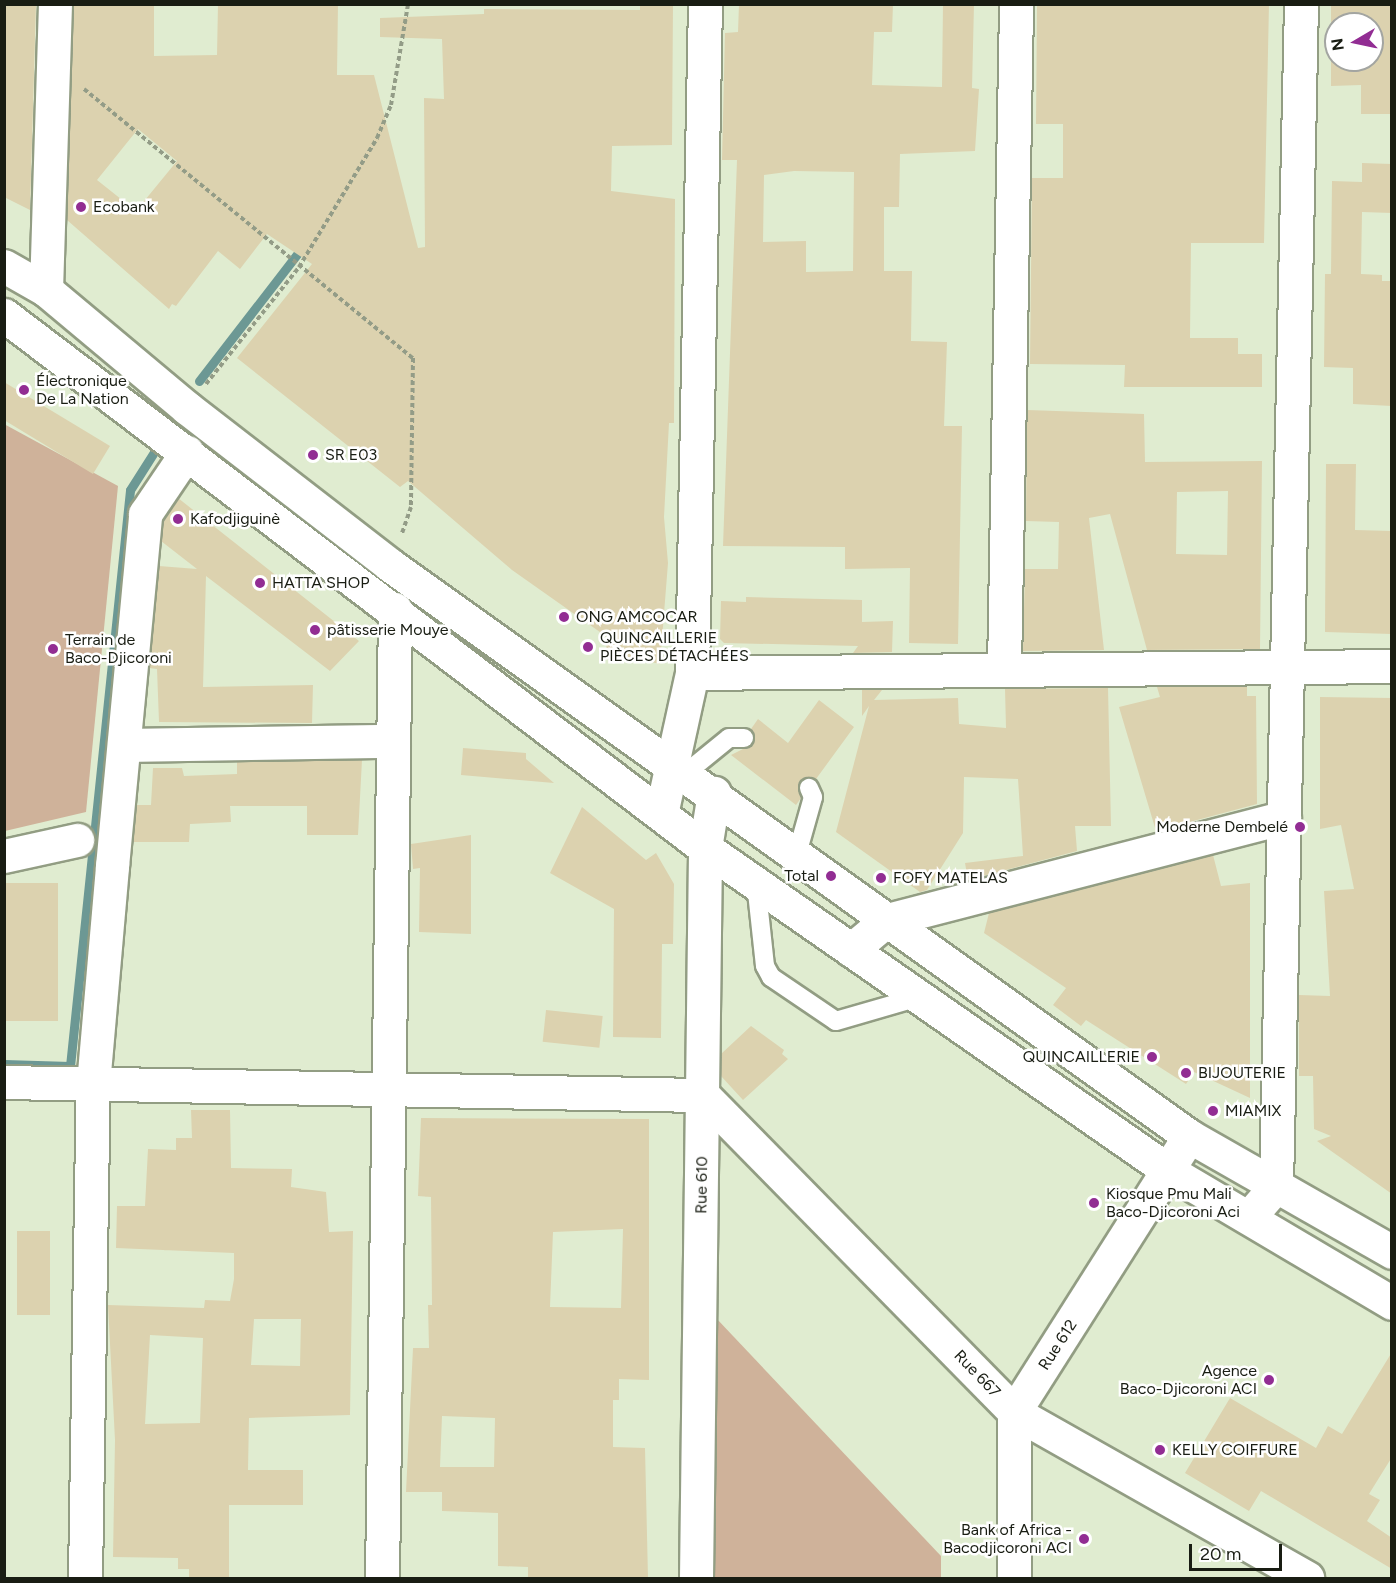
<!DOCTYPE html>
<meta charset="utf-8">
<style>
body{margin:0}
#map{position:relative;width:1396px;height:1583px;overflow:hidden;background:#e0ecd0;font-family:Figtree,sans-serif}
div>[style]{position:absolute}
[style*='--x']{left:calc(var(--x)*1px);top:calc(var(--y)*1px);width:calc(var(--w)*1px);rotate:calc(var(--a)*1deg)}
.green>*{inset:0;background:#cfb29a}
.stream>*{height:9px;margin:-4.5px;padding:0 4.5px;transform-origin:4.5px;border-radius:4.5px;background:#6c9894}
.building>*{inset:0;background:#dcd2af;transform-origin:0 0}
.path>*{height:4px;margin-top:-2px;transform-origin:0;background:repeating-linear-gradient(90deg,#939c87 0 4.5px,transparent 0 7.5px)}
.roads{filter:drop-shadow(2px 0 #929d83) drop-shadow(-2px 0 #929d83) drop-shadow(0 2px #929d83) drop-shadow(0 -2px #929d83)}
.service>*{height:18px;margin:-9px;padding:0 9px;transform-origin:9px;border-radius:9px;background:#fff}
.minor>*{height:33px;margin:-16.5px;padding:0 16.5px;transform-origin:16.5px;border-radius:16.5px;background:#fff}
.tertiary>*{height:33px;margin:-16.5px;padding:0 16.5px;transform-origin:16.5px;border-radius:16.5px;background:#fff}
.primary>*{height:33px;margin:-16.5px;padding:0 16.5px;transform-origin:16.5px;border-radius:16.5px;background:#fff}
.dots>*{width:16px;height:16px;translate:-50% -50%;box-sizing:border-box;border:3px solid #fff;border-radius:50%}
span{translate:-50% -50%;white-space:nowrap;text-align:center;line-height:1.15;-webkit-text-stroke:5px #fff;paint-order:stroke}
.poi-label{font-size:16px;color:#191d13}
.left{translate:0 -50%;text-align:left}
.right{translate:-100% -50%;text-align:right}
.street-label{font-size:16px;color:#191d13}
.frame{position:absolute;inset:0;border:6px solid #191d13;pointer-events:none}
.north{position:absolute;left:1324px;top:12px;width:60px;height:60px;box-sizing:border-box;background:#fff;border:2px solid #a3a5a1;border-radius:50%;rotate:261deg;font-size:16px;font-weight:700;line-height:24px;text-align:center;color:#191d13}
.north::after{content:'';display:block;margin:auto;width:21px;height:27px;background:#922d93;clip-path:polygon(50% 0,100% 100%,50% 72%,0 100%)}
.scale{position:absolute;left:1189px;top:1544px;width:93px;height:27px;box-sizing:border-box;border:3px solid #191d13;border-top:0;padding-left:8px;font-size:18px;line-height:21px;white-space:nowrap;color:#191d13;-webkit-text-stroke:4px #fff;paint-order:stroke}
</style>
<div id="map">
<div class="green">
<i style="clip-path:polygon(4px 424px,118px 486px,86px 812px,5px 831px)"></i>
<i style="clip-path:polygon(716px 1318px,941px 1556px,941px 1578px,715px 1578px)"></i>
</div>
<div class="stream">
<i style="--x:199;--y:381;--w:173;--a:-52.3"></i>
<i style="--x:4;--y:1064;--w:66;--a:1.7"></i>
<i style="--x:70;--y:1066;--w:579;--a:-84.05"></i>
<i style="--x:130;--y:490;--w:49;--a:-57.6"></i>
</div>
<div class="building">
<i style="clip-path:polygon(4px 4px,36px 4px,30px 210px,4px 197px)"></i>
<i style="clip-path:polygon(evenodd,74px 4px,154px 4px,154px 56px,217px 55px,218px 4px,338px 4px,337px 75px,374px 75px,418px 248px,425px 247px,424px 98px,444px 99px,442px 39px,380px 37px,380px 18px,484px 14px,484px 9px,640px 10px,640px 4px,673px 4px,672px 145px,612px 146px,611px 191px,675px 199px,674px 423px,669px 423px,664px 517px,668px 563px,660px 664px,606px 652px,607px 637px,512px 570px,408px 481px,400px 487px,237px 358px,312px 264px,267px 234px,240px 269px,218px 251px,176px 306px,172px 304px,169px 309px,67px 220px,74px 4px,138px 129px,177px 161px,136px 211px,97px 180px,138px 129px)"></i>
<i style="clip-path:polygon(evenodd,739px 4px,893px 4px,892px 32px,874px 32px,872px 85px,942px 87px,943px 4px,974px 4px,972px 88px,979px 89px,975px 151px,900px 154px,899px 207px,884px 207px,884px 271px,912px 271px,911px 341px,947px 342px,944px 426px,962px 426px,958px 644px,909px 643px,910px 568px,845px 569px,845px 547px,723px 546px,737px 160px,722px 160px,725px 33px,738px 32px,739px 4px,794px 171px,854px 172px,853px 271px,806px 272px,806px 241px,763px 242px,764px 175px,794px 171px)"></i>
<i style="clip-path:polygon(1037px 4px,1269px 4px,1264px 243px,1191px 243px,1190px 338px,1238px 338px,1238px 354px,1262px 354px,1262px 387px,1124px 387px,1125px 365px,1030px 364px,1032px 178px,1063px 178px,1063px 124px,1036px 124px)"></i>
<i style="clip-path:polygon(evenodd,1331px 4px,1392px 4px,1392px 114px,1361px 114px,1361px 85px,1331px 86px,1331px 4px,1336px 24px,1372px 24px,1372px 60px,1336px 60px,1336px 24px)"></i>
<i style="clip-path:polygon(1362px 163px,1392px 164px,1392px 213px,1362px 212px,1361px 274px,1382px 275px,1382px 281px,1392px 281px,1392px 406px,1353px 404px,1353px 368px,1324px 367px,1325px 274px,1331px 274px,1332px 181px,1362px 182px)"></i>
<i style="clip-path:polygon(4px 382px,110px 446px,93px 474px,4px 420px)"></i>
<i style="clip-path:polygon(evenodd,1027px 410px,1144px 414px,1145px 462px,1262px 461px,1260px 649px,1147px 650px,1110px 514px,1089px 518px,1104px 650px,1023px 651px,1025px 569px,1058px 569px,1059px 522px,1026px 521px,1027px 410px,1228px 491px,1227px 555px,1176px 554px,1177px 492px,1228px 491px)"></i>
<i style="clip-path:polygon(1326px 464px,1356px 464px,1355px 530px,1392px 531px,1392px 634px,1325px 632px)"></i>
<i style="clip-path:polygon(178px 498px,359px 641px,330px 671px,206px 576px,203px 687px,313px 685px,312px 723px,159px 722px,157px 669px,149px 668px,159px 566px,197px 569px,161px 541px,163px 521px)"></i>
<i style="clip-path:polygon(746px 597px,862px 600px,862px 622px,893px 621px,892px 652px,853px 653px,858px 646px,724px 643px,720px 639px,721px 601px,746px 602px)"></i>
<i style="clip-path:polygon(1247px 686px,1247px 696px,1256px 696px,1257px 804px,1156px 831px,1119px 707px,1160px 697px,1157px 687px)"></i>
<i style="clip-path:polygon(1108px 688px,1111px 826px,1075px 826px,1077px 851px,968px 880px,965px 863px,1023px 856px,1018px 779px,964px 777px,963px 833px,927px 890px,920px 892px,836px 832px,869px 706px,862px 716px,862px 690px,882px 690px,874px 700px,958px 698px,959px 724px,1006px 728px,1005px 689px)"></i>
<i style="clip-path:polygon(1320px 697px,1392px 698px,1392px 1194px,1317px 1141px,1331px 1136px,1314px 1129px,1313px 1076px,1299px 1076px,1299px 995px,1330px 996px,1324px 891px,1354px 889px,1341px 825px,1320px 829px)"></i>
<i style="clip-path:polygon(819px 700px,854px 727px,816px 779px,800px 782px,801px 798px,796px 805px,731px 755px,753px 744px,751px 729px,758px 719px,788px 743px)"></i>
<i style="clip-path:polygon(463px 748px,526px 753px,526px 759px,554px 783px,461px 775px)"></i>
<i style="clip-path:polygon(362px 760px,358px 835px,307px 835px,307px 806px,230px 806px,231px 822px,190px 824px,189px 842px,133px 842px,137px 805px,151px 805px,153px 768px,182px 768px,184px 776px,237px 774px,237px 762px)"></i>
<i style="clip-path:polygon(582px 807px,646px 860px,656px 853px,674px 884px,673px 944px,662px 944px,661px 1038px,613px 1037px,614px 909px,550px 873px)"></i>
<i style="clip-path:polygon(471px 835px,471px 934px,419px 932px,420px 868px,413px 869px,411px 844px)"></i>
<i style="clip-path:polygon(1213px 855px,1221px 886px,1250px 883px,1250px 1098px,1194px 1072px,1186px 1084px,1086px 1020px,1081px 1026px,1053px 1005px,1066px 988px,984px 933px,989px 913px)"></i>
<i style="left:58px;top:883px;width:138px;height:54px;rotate:90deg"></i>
<i style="left:546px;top:1010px;width:57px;height:32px;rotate:6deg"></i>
<i style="clip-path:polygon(751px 1026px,784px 1050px,782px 1054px,788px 1059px,743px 1100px,721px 1076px,721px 1054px)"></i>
<i style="clip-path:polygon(evenodd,191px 1110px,230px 1110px,231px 1168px,292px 1169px,291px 1187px,326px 1192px,329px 1232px,353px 1231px,350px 1415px,249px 1418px,248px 1470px,303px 1470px,303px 1505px,229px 1505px,229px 1578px,189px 1578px,189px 1569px,178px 1569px,178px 1558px,113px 1557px,115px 1440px,108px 1305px,204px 1308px,205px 1300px,230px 1301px,234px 1279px,234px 1253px,116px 1248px,117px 1206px,145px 1206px,148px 1149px,176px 1150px,176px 1138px,192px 1138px,191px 1110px,254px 1319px,301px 1319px,300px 1366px,251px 1365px,254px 1319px,191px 1110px,150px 1335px,203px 1338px,200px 1423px,145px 1424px,150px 1335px)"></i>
<i style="clip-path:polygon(evenodd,421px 1118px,649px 1119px,649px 1380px,619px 1379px,619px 1400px,613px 1400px,613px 1447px,645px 1448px,648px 1578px,528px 1578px,528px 1567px,498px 1566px,498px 1513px,442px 1511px,442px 1492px,406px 1492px,413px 1348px,429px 1348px,428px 1305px,432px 1305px,431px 1197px,418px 1196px,421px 1118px,623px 1229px,621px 1308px,550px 1307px,553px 1232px,623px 1229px,421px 1118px,442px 1416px,495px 1418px,494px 1467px,440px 1467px,442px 1416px)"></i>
<i style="left:50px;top:1231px;width:84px;height:33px;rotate:90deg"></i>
<i style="clip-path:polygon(1392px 1352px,1392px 1457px,1369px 1494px,1380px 1500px,1367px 1521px,1392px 1538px,1392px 1569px,1261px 1491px,1249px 1511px,1185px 1473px,1230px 1398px,1316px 1448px,1328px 1426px,1342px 1434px)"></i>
</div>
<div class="path">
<i style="--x:84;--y:89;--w:425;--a:39.3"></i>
<i style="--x:413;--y:358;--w:149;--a:90.8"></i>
<i style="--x:411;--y:507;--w:28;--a:109"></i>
<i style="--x:206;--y:384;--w:149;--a:-51.5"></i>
<i style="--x:299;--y:267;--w:151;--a:-58.8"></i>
<i style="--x:377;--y:138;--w:36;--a:-67"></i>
<i style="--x:391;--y:105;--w:102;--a:-80.4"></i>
</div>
<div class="roads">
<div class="service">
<i style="--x:686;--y:773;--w:55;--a:-39.1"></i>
<i style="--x:729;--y:738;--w:15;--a:0"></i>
<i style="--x:797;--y:854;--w:59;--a:-74.3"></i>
<i style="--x:813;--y:797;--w:10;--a:-114"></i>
<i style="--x:756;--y:883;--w:83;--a:83.8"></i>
<i style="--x:765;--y:966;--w:13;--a:61"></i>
<i style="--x:771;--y:977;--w:78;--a:34.1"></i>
<i style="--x:836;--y:1021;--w:86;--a:-16.1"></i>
</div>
<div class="minor">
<i style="--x:46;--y:290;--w:286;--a:-88.2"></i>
<i style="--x:1004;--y:668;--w:664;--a:-88.96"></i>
<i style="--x:692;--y:673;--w:700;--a:-0.57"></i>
<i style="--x:124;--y:745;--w:269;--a:-0.9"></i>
<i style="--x:661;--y:814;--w:144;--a:-77.6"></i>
<i style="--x:692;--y:673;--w:669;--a:-88.89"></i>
<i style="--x:4;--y:856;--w:75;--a:-12.4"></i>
<i style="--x:851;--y:950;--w:47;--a:-39.8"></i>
<i style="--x:887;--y:920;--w:410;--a:-14.5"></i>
<i style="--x:4;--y:1082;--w:699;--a:1.07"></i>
<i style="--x:703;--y:1095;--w:444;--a:45.5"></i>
<i style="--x:1014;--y:1412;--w:337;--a:29.5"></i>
<i style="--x:1249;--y:1217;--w:41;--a:-48.9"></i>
<i style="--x:1276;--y:1186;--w:1182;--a:-88.79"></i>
<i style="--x:85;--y:1578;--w:494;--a:-89.1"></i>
<i style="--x:93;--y:1084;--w:219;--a:-85"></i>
<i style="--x:112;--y:866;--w:354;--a:-84.6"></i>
<i style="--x:145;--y:514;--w:75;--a:-55.9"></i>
<i style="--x:382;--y:1578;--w:969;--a:-89.23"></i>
<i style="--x:696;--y:1578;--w:730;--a:-89.29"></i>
<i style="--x:705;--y:848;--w:56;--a:-80.7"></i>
</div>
<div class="tertiary">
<i style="--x:1014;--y:1578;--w:166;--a:-90"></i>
<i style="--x:1014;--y:1412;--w:327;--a:-57.6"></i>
</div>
<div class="primary">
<i style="--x:4;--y:266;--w:48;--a:29.7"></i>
<i style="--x:46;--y:290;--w:184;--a:39.9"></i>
<i style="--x:187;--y:408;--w:257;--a:37.7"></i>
<i style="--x:390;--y:565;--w:982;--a:35.55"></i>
<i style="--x:1189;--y:1136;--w:234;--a:29.7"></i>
<i style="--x:4;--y:315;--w:881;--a:37.25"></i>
<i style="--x:705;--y:848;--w:565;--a:34.84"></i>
<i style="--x:1169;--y:1171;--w:259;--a:30.6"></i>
</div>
</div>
<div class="dots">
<i style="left:81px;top:207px;background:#922d93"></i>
<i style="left:24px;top:390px;background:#922d93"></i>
<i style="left:313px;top:455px;background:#922d93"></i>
<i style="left:178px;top:519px;background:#922d93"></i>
<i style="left:260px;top:583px;background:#922d93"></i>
<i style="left:564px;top:617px;background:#922d93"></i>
<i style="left:315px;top:630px;background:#922d93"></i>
<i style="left:588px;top:647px;background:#922d93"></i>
<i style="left:53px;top:649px;background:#922d93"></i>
<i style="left:1300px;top:827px;background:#922d93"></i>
<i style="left:831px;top:876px;background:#922d93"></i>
<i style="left:881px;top:878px;background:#922d93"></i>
<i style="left:1152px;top:1057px;background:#922d93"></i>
<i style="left:1186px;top:1073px;background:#922d93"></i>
<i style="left:1213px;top:1111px;background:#922d93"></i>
<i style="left:1094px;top:1203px;background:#922d93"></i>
<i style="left:1269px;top:1380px;background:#922d93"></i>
<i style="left:1160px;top:1450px;background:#922d93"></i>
<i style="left:1084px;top:1539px;background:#922d93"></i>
</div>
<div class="poi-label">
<span class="left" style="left:93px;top:207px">Ecobank</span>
<span class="left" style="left:36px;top:390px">Électronique<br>De La Nation</span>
<span class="left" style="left:325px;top:455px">SR E03</span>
<span class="left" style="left:190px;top:519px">Kafodjiguinè</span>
<span class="left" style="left:272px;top:583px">HATTA SHOP</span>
<span class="left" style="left:576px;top:617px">ONG AMCOCAR</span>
<span class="left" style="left:327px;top:630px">pâtisserie Mouye</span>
<span class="left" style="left:600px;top:647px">QUINCAILLERIE<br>PIÈCES DÉTACHÉES</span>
<span class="left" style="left:65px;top:649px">Terrain de<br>Baco-Djicoroni</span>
<span class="right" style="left:1288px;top:827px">Moderne Dembelé</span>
<span class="right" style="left:819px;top:876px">Total</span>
<span class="left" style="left:893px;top:878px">FOFY MATELAS</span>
<span class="right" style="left:1140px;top:1057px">QUINCAILLERIE</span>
<span class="left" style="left:1198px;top:1073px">BIJOUTERIE</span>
<span class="left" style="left:1225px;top:1111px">MIAMIX</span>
<span class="left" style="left:1106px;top:1203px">Kiosque Pmu Mali<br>Baco-Djicoroni Aci</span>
<span class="right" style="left:1257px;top:1380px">Agence<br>Baco-Djicoroni ACI</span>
<span class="left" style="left:1172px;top:1450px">KELLY COIFFURE</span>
<span class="right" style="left:1072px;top:1539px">Bank of Africa -<br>Bacodjicoroni ACI</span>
</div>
<div class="street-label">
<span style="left:702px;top:1185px;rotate:-89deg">Rue 610</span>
<span style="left:1058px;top:1345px;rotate:-57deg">Rue 612</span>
<span style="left:977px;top:1374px;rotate:46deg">Rue 667</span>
</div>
<div class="frame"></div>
<div class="north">N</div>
<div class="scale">20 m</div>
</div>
